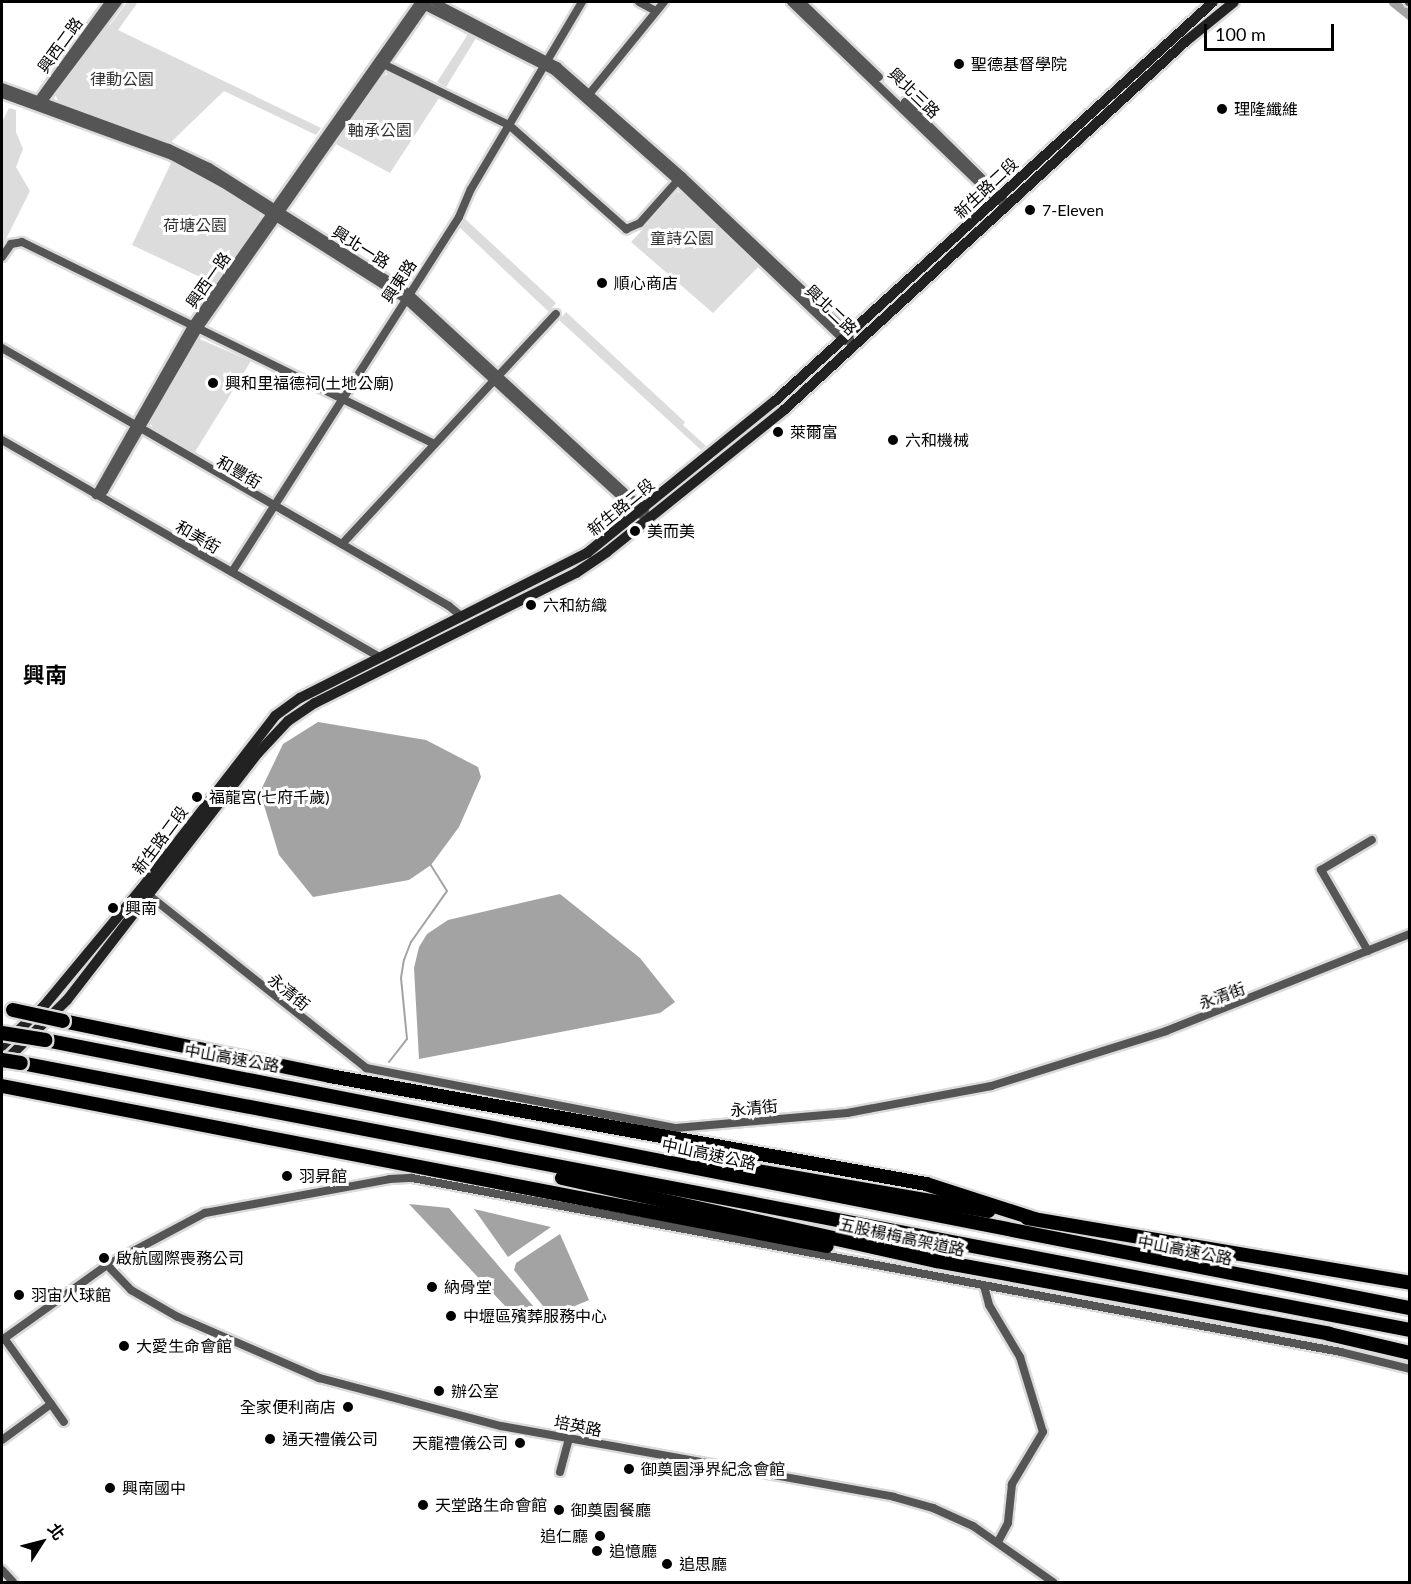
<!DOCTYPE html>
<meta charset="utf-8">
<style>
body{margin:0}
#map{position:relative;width:1411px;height:1584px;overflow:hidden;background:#fff;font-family:Lato,"Noto Sans TC",sans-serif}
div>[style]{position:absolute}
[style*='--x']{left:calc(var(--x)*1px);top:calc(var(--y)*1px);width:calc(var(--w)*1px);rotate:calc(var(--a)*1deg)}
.green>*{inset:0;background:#dcdcdc}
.water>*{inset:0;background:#a3a3a3}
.stream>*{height:2px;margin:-1px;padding:0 1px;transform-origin:1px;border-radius:1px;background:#a3a3a3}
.canal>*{height:9px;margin:-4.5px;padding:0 4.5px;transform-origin:4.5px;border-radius:4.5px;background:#a3a3a3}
.roads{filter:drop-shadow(2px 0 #dbdbdb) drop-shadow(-2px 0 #dbdbdb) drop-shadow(0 2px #dbdbdb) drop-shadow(0 -2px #dbdbdb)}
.minor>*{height:8px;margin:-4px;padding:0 4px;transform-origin:4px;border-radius:4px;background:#555}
.secondary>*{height:10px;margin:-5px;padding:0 5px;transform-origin:5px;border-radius:5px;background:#222}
.motorway>*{height:14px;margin:-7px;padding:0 7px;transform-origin:7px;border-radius:7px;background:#000}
.bridges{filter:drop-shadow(2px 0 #dbdbdb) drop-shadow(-2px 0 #dbdbdb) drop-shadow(0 2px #dbdbdb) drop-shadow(0 -2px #dbdbdb)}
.motorway-bridge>*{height:14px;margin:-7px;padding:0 7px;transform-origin:7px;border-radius:7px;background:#000}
.dots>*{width:16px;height:16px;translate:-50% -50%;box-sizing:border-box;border:3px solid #fff;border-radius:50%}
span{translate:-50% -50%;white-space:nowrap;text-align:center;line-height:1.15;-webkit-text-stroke:6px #fff;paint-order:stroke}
.street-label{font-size:16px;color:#000}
.poi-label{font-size:16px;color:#000}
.left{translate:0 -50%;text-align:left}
.right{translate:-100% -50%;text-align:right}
.park-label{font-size:16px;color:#333}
.district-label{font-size:22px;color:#000;font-weight:700}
.frame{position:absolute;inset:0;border:3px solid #000;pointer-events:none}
.north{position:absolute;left:12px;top:1512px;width:60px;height:60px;-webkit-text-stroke:4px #fff;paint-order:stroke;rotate:54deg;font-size:16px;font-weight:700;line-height:24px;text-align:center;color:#000}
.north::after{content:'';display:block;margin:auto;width:21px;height:27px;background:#000;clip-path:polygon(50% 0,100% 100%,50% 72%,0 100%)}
.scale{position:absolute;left:1204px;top:24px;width:130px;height:27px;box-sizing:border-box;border:3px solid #000;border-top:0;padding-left:8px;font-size:18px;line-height:21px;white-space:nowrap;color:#000;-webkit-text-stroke:4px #fff;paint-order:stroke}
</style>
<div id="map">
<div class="green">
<i style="clip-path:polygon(127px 2px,138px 2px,118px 30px,321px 128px,316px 135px,224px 91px,170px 143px,59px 102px,55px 94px,106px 24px,110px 25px)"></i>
<i style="clip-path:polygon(468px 34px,476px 38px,446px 87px,437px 82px)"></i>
<i style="clip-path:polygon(389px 73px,439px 98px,390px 173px,334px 143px,379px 79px)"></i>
<i style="clip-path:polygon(9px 108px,16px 110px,16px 132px,23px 149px,16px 167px,30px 191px,2px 247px,2px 122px)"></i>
<i style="clip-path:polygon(172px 161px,260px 212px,260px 221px,215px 284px,132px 245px)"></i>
<i style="clip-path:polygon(677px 192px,686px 194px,760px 265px,713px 313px,631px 242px)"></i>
<i style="clip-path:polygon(463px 217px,556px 303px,549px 312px,458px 226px)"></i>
<i style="clip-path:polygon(566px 312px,685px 422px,683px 425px,706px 446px,701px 450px,559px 320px)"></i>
<i style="clip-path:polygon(197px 338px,251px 361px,195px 452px,153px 428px,149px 421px)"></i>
</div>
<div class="water">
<i style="clip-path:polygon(318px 722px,426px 740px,478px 767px,481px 777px,459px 827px,431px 865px,409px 880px,313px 897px,279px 855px,260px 792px,283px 744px)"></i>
<i style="clip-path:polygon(560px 894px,640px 958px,675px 1002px,660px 1013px,419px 1059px,414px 968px,419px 947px,427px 934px,448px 920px)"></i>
<i style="clip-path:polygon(409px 1204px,449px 1208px,539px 1313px,521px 1323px)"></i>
<i style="clip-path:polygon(474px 1209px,551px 1227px,508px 1257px)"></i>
<i style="clip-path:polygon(560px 1234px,589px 1300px,551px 1316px,514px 1270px,516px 1263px)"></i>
</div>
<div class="stream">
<i style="--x:389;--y:1062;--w:29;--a:-52"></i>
<i style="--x:407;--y:1039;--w:61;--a:-95.6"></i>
<i style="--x:401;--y:978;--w:18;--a:-81"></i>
<i style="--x:404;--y:960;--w:19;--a:-69"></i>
<i style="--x:411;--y:942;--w:62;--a:-54.8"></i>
<i style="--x:447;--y:891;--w:31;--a:-122"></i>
</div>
<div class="canal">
<i style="--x:1393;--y:2;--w:22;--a:39"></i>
</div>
<div class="roads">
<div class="minor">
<i style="--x:434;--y:2;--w:139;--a:27.5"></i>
<i style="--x:557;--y:66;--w:167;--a:41.3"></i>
<i style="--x:682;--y:176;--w:230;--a:43.4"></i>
<i style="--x:849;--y:334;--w:15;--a:79"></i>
<i style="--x:639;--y:2;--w:19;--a:28"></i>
<i style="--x:791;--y:2;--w:284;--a:43.9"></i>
<i style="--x:996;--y:199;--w:13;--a:29"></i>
<i style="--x:801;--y:2;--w:108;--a:43.9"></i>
<i style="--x:1409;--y:2;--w:1;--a:0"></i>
<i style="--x:421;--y:4;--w:149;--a:26.7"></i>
<i style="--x:554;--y:71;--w:166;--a:41.6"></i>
<i style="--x:678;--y:181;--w:231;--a:43.8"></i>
<i style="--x:379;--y:62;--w:144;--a:25.9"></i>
<i style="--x:509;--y:125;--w:157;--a:41.6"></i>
<i style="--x:626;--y:229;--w:15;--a:-23"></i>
<i style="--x:640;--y:223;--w:62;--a:-48.3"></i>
<i style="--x:2;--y:87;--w:178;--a:20.1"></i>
<i style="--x:169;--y:148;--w:44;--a:25.4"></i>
<i style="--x:209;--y:167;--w:236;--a:32.3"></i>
<i style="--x:408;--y:293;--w:322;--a:42.6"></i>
<i style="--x:2;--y:94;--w:181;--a:20"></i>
<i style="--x:172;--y:156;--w:57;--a:28.4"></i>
<i style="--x:222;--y:183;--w:215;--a:32.3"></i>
<i style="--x:404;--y:298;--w:321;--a:42.5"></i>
<i style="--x:586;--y:98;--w:124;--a:-50.9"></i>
<i style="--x:37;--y:102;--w:123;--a:-54.2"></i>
<i style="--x:905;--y:102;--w:138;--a:44.7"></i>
<i style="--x:41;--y:104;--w:128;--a:-53"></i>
<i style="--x:2;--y:257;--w:16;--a:-55"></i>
<i style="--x:11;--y:244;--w:11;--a:-10"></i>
<i style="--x:22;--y:242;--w:459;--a:26.1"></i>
<i style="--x:2;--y:348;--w:516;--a:29.99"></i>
<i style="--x:449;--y:606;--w:17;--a:40"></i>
<i style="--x:2;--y:440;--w:437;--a:29.9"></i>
<i style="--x:96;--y:495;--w:9;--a:-27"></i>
<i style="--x:104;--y:491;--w:187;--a:-59.9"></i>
<i style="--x:198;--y:329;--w:400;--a:-54.9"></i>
<i style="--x:96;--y:495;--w:194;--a:-60.4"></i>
<i style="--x:192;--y:326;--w:396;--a:-54.9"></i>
<i style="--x:342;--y:544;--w:314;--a:-47.1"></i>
<i style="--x:232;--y:572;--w:421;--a:-57.4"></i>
<i style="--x:459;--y:217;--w:30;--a:-67"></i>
<i style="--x:471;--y:189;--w:217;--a:-59.3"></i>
<i style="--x:145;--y:892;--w:283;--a:38.5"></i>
<i style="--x:366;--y:1068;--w:316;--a:11"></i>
<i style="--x:676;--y:1128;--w:172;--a:-5"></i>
<i style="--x:847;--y:1113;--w:147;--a:-10.6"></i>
<i style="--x:991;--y:1086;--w:183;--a:-17.4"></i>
<i style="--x:1166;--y:1031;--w:263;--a:-21.7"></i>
<i style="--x:1368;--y:951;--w:94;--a:-120.1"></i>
<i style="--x:1321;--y:870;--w:59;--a:-30.5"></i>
<i style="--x:107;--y:1265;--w:35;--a:46"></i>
<i style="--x:131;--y:1290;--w:54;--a:29.9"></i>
<i style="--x:178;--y:1317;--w:154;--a:23.4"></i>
<i style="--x:319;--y:1378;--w:188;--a:14.8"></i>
<i style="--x:501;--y:1426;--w:399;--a:10.2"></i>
<i style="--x:894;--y:1497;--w:41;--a:15.8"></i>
<i style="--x:933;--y:1508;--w:44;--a:24.2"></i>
<i style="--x:973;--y:1526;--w:98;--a:35"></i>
<i style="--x:984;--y:1286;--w:20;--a:75"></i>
<i style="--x:989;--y:1305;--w:61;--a:59.2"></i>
<i style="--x:1020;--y:1357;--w:78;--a:73"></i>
<i style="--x:1043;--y:1432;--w:61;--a:120.8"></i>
<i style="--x:1012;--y:1484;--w:39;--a:96"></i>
<i style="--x:1008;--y:1523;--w:21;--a:118"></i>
<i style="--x:4;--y:1338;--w:103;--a:54.5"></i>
<i style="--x:2;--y:1340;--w:129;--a:-35.5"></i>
<i style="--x:107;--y:1265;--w:111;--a:-28"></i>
<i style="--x:205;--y:1213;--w:188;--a:-10.4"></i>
<i style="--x:390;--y:1179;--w:22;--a:-3"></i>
<i style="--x:412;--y:1178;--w:945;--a:10.61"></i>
<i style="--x:1341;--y:1352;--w:71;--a:13.8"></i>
<i style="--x:2;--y:1440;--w:61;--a:-36.3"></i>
<i style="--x:560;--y:1472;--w:35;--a:-75"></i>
<i style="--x:2;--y:1570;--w:16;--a:47"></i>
</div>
<div class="secondary">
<i style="--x:2;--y:1046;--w:57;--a:-43.6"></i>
<i style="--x:43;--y:1007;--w:153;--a:-50.3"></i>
<i style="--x:141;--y:889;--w:219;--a:-52.2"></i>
<i style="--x:275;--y:716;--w:31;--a:-36"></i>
<i style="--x:300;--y:698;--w:322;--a:-26.8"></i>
<i style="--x:587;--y:553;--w:242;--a:-39"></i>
<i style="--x:775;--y:401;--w:592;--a:-42.33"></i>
<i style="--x:2;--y:1064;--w:91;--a:-44.6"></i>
<i style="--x:67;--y:1000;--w:312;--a:-52.3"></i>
<i style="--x:258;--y:753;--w:44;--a:-46.8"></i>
<i style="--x:288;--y:721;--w:32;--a:-34"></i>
<i style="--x:315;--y:703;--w:292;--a:-26.5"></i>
<i style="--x:576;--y:573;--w:37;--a:-34"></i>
<i style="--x:607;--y:552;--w:227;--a:-38.7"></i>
<i style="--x:784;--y:410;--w:544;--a:-42.54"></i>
<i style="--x:1185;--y:42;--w:63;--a:-39.2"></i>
</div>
<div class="motorway">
<i style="--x:63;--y:1021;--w:273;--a:11.6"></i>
<i style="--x:330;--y:1076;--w:606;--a:10.27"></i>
<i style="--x:926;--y:1184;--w:114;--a:17.8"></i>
<i style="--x:45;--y:1040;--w:1391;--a:11.11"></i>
<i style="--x:21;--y:1063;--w:1414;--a:10.88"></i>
<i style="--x:2;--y:1086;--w:840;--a:10.98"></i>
<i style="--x:746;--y:1169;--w:246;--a:9.8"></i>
<i style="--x:562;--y:1178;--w:384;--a:12.5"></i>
<i style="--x:937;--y:1261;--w:399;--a:10.5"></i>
<i style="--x:1329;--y:1334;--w:83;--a:13.2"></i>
<i style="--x:1027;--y:1218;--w:388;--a:9.6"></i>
</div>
</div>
<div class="bridges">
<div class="motorway-bridge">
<i style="--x:13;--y:1010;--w:51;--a:12.4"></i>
<i style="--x:2;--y:1033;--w:44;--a:9.2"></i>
<i style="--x:2;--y:1060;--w:19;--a:9"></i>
</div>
</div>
<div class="dots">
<i style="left:959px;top:64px;background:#000"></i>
<i style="left:1222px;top:109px;background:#000"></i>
<i style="left:1030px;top:210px;background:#000"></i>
<i style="left:602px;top:283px;background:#000"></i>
<i style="left:213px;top:383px;background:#000"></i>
<i style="left:778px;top:432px;background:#000"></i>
<i style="left:893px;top:440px;background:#000"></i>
<i style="left:635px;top:531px;background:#000"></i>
<i style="left:531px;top:605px;background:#000"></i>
<i style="left:197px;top:797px;background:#000"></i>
<i style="left:113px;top:908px;background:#000"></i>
<i style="left:287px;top:1176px;background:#000"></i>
<i style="left:104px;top:1258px;background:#000"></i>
<i style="left:432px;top:1287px;background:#000"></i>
<i style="left:19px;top:1295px;background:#000"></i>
<i style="left:451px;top:1316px;background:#000"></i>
<i style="left:124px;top:1346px;background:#000"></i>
<i style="left:439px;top:1391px;background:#000"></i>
<i style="left:348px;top:1407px;background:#000"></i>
<i style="left:270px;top:1439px;background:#000"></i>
<i style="left:520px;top:1443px;background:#000"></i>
<i style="left:629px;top:1469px;background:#000"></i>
<i style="left:110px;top:1488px;background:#000"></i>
<i style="left:423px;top:1505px;background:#000"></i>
<i style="left:559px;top:1510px;background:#000"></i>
<i style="left:600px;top:1536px;background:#000"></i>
<i style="left:597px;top:1551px;background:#000"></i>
<i style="left:667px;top:1564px;background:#000"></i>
</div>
<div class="street-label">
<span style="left:60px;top:45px;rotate:-54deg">興西二路</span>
<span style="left:914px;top:93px;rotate:44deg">興北三路</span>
<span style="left:986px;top:188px;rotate:-43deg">新生路二段</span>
<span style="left:361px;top:247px;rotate:32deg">興北一路</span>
<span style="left:208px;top:280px;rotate:-55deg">興西一路</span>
<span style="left:399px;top:281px;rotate:-56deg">興東路</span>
<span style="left:831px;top:310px;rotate:44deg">興北二路</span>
<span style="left:239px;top:472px;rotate:30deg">和豐街</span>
<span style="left:621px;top:507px;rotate:-39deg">新生路二段</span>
<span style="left:198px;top:537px;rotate:30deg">和美街</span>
<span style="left:160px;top:840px;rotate:-53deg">新生路二段</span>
<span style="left:289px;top:992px;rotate:39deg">永清街</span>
<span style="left:1222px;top:996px;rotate:-20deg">永清街</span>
<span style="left:232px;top:1058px;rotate:10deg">中山高速公路</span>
<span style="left:754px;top:1108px;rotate:-6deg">永清街</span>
<span style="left:709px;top:1154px;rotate:12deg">中山高速公路</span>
<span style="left:902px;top:1237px;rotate:12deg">五股楊梅高架道路</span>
<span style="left:1185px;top:1250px;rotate:11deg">中山高速公路</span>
<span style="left:578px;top:1426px;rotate:11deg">培英路</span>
</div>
<div class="poi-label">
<span class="left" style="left:971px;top:64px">聖德基督學院</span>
<span class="left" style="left:1234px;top:109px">理隆纖維</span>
<span class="left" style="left:1042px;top:210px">7-Eleven</span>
<span class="left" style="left:614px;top:283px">順心商店</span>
<span class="left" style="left:225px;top:383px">興和里福德祠(土地公廟)</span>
<span class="left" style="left:790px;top:432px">萊爾富</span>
<span class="left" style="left:905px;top:440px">六和機械</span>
<span class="left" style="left:647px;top:531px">美而美</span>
<span class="left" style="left:543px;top:605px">六和紡織</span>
<span class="left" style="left:209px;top:797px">福龍宮(七府千歲)</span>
<span class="left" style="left:125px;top:908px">興南</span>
<span class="left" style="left:299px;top:1176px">羽昇館</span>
<span class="left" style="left:116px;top:1258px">啟航國際喪務公司</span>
<span class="left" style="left:444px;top:1287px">納骨堂</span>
<span class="left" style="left:31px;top:1295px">羽宙人球館</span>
<span class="left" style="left:463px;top:1316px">中壢區殯葬服務中心</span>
<span class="left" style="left:136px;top:1346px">大愛生命會館</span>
<span class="left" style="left:451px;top:1391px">辦公室</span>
<span class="right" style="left:336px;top:1407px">全家便利商店</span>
<span class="left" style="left:282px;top:1439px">通天禮儀公司</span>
<span class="right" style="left:508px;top:1443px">天龍禮儀公司</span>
<span class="left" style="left:641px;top:1469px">御奠園淨界紀念會館</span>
<span class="left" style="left:122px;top:1488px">興南國中</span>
<span class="left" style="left:435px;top:1505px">天堂路生命會館</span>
<span class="left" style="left:571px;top:1510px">御奠園餐廳</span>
<span class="right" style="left:588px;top:1536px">追仁廳</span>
<span class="left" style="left:609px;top:1551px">追憶廳</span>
<span class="left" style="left:679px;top:1564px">追思廳</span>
</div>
<div class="park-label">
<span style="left:122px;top:79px">律動公園</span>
<span style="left:380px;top:130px">軸承公園</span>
<span style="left:195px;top:225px">荷塘公園</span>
<span style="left:682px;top:238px">童詩公園</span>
</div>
<div class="district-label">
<span style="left:45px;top:675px">興南</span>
</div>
<div class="frame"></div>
<div class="north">北</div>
<div class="scale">100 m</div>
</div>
